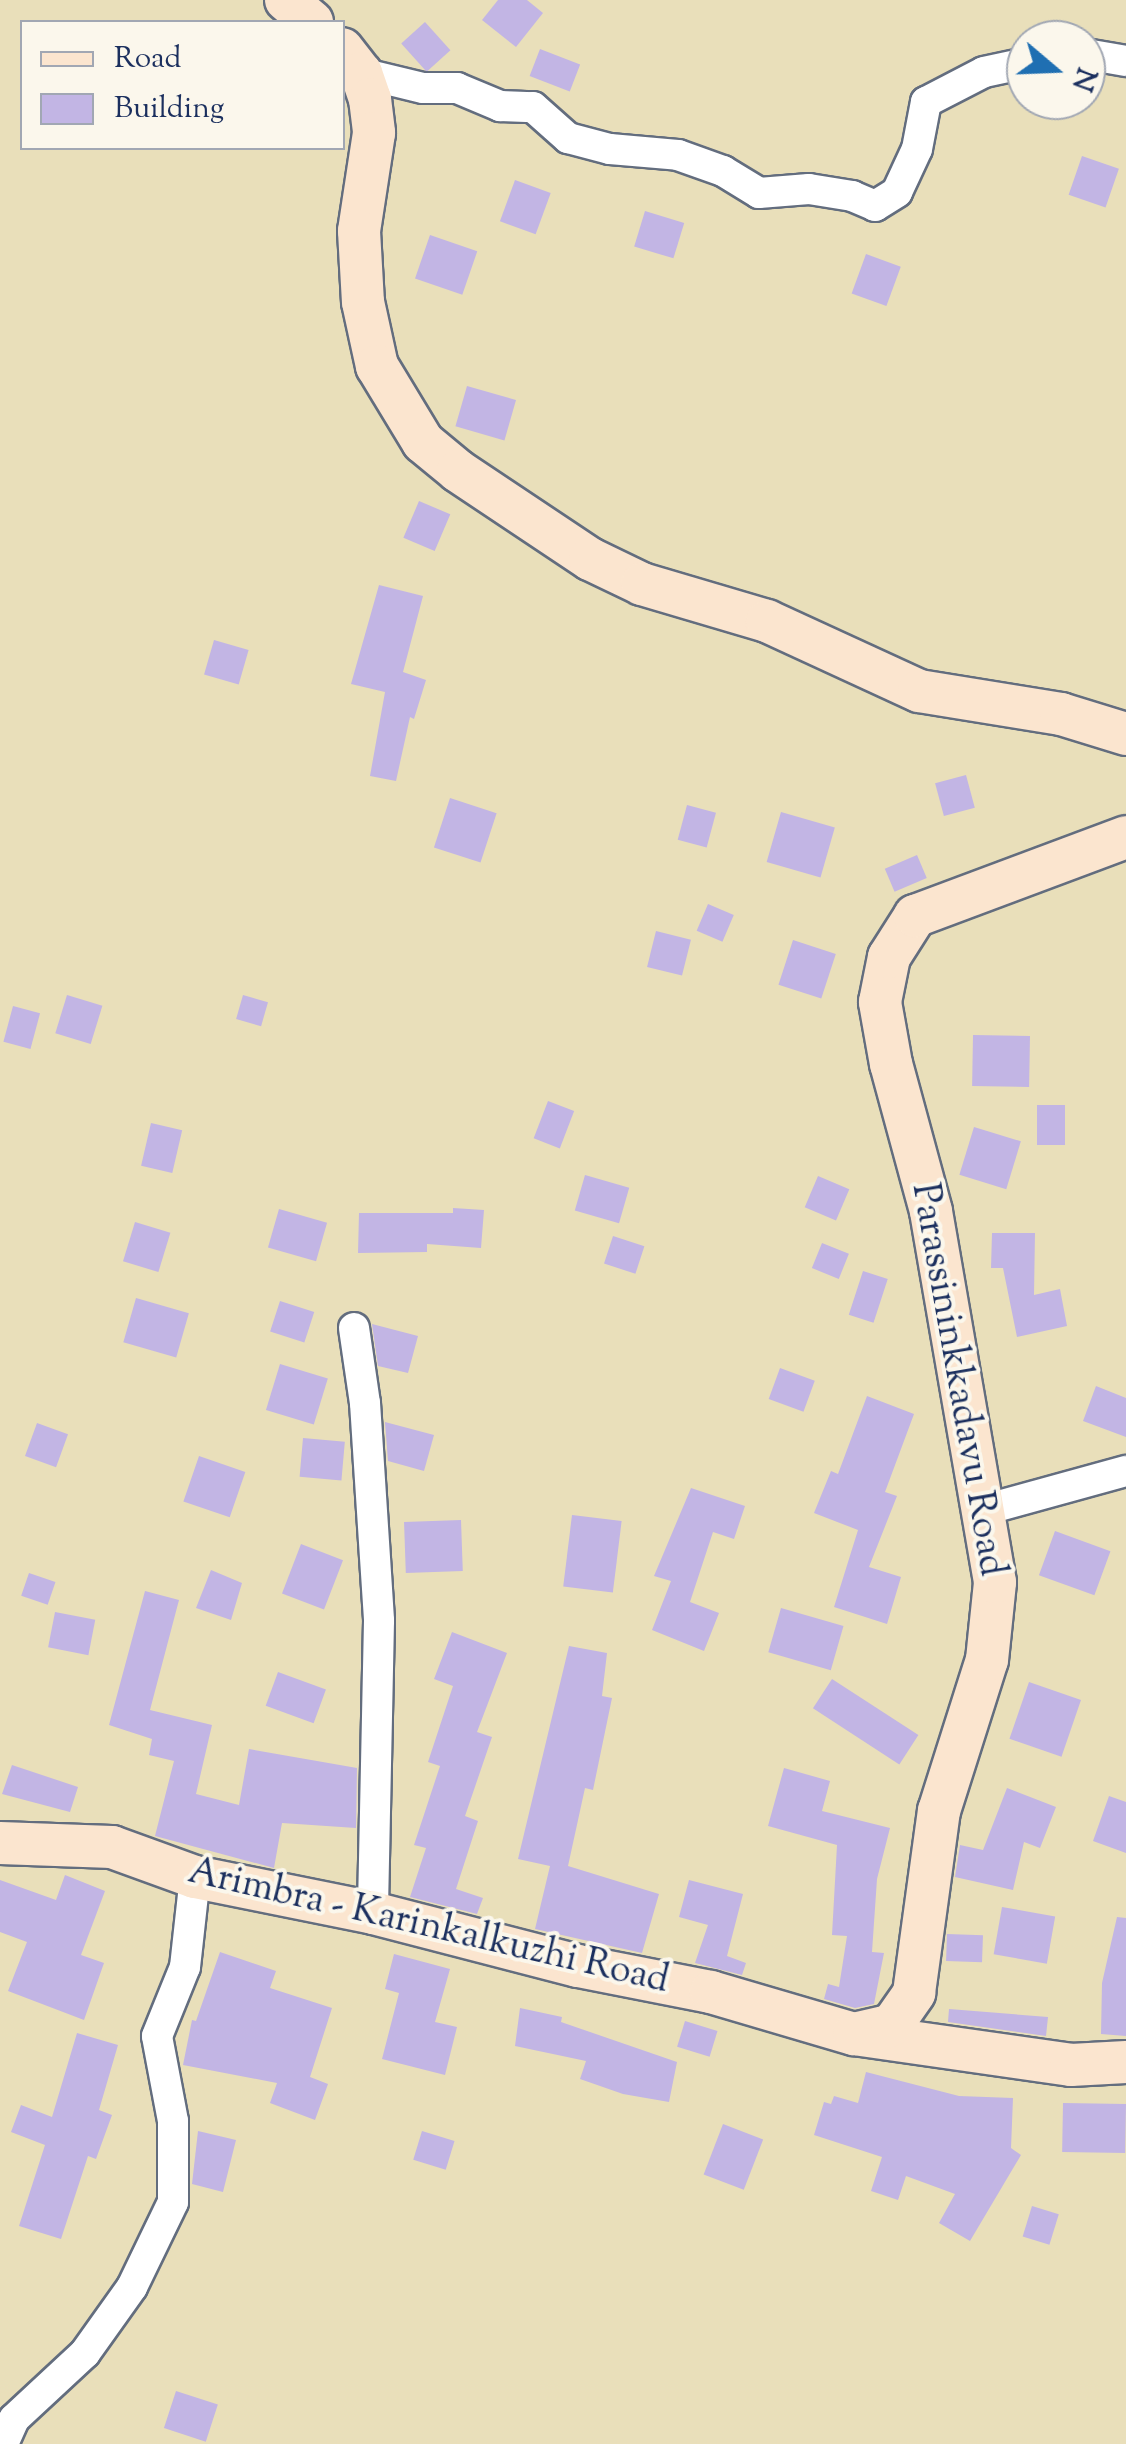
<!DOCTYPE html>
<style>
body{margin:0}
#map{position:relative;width:1126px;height:2444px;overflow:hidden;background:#e9dfba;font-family:"Sorts Mill Goudy",serif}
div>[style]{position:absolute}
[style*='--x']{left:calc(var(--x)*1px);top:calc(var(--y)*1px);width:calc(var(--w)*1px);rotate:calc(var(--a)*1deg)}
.building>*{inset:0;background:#c2b5e4;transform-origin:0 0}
.roads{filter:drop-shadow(2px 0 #636d7e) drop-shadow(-2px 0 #636d7e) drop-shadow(0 2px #636d7e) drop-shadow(0 -2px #636d7e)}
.minor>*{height:30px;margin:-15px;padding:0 15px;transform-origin:15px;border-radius:15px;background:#fff}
.secondary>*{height:42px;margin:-21px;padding:0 21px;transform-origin:21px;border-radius:21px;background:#fbe5cf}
span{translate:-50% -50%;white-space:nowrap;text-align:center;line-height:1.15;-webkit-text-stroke:8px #fbf7ec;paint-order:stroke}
.street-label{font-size:38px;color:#1b2f5e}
.legend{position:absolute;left:20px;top:20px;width:325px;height:130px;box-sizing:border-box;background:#fbf7ec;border:2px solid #a1a7b3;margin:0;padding:12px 18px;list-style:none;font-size:30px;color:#1b2f5e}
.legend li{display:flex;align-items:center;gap:20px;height:50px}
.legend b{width:50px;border:2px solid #a1a7b3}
.north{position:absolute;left:1006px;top:20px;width:100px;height:100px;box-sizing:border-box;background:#fbf7ec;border:2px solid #a1a7b3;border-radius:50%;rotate:109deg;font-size:28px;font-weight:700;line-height:40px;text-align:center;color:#1b2f5e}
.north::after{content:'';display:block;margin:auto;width:35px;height:45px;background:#1f6fb2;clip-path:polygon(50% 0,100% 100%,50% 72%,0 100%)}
</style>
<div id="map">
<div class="building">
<i style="clip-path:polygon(498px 0,527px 0,543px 13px,516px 47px,482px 20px)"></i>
<i style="left:425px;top:22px;width:38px;height:32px;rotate:48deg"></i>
<i style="left:540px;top:49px;width:43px;height:29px;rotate:21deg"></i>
<i style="left:1082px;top:156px;width:39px;height:41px;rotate:19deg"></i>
<i style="left:515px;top:180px;width:38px;height:44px;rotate:20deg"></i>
<i style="left:645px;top:211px;width:41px;height:37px;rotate:17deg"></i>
<i style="left:430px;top:235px;width:50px;height:46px;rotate:19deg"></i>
<i style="left:866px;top:254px;width:37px;height:42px;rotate:20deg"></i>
<i style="left:467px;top:386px;width:51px;height:42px;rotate:16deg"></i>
<i style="left:419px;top:501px;width:34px;height:40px;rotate:23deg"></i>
<i style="clip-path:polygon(379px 585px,423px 596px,403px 672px,426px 680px,414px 719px,410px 717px,396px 781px,370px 776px,385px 692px,351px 684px)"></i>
<i style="left:214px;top:640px;width:36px;height:36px;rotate:16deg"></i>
<i style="left:966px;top:775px;width:34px;height:32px;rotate:75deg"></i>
<i style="left:450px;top:798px;width:49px;height:52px;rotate:18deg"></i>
<i style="left:687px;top:805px;width:30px;height:36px;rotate:15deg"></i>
<i style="left:781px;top:812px;width:56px;height:52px;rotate:16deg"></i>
<i style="left:917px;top:855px;width:25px;height:35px;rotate:67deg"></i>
<i style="left:708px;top:904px;width:28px;height:29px;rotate:23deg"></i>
<i style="left:656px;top:931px;width:36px;height:37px;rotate:14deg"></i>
<i style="left:793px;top:940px;width:45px;height:47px;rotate:18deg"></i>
<i style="left:67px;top:995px;width:37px;height:40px;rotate:17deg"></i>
<i style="left:243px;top:995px;width:26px;height:25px;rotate:16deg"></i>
<i style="left:13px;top:1006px;width:28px;height:37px;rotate:15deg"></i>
<i style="left:973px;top:1035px;width:57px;height:51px;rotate:1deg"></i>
<i style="left:548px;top:1101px;width:28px;height:40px;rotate:21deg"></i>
<i style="left:1037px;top:1105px;width:28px;height:40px"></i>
<i style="left:151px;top:1123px;width:32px;height:44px;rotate:13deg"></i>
<i style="left:974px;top:1127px;width:49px;height:50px;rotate:17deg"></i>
<i style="left:585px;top:1175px;width:46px;height:37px;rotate:16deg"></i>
<i style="left:818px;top:1176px;width:34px;height:34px;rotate:23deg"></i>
<i style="clip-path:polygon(453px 1208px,484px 1210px,481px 1248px,427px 1244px,427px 1252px,358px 1253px,359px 1213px,453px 1213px)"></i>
<i style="left:279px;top:1209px;width:50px;height:40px;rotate:16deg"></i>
<i style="left:135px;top:1222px;width:37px;height:41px;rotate:17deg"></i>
<i style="clip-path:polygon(992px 1233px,1035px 1233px,1034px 1295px,1060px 1289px,1067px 1326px,1017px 1337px,1003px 1268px,991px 1268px)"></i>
<i style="left:613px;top:1236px;width:33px;height:29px;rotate:18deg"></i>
<i style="left:822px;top:1243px;width:29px;height:27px;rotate:22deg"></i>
<i style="left:863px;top:1271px;width:26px;height:46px;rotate:18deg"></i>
<i style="left:136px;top:1298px;width:55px;height:46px;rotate:16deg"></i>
<i style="left:280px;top:1301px;width:36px;height:32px;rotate:18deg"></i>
<i style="clip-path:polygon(372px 1324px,418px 1336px,408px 1373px,378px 1366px)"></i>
<i style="left:280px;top:1364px;width:50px;height:48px;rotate:17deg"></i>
<i style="left:780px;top:1368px;width:37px;height:33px;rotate:20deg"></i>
<i style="clip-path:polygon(1096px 1386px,1126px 1398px,1126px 1437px,1083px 1421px)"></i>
<i style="clip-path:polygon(867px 1396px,914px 1414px,885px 1492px,897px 1496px,869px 1567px,901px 1577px,887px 1624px,834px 1607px,858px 1530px,814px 1513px,831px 1471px,838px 1474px)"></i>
<i style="clip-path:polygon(385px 1422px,434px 1435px,424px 1471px,388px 1461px)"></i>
<i style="left:37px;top:1423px;width:33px;height:35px;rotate:20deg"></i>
<i style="left:303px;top:1438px;width:42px;height:39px;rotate:5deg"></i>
<i style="left:199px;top:1456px;width:49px;height:48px;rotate:19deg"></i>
<i style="clip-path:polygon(691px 1488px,745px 1506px,734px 1539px,713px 1532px,690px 1602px,719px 1613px,704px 1651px,652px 1630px,671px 1581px,654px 1576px)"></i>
<i style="left:572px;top:1515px;width:50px;height:72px;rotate:7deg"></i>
<i style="left:461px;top:1520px;width:51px;height:57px;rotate:88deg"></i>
<i style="left:1055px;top:1531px;width:59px;height:47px;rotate:20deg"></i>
<i style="left:301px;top:1544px;width:45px;height:53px;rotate:21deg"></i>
<i style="clip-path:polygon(211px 1570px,242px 1583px,231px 1620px,196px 1608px)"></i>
<i style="left:29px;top:1573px;width:28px;height:24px;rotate:19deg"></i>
<i style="clip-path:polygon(145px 1591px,179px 1600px,150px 1710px,212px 1725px,196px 1794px,239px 1805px,249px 1749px,357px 1768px,356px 1828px,282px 1823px,274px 1868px,155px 1836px,174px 1761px,149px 1755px,152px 1739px,109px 1725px)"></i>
<i style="left:781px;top:1608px;width:65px;height:46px;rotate:16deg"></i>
<i style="left:55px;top:1612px;width:41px;height:36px;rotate:11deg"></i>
<i style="clip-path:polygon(452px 1632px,507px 1653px,477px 1732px,492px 1737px,465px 1816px,478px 1821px,456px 1889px,483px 1898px,477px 1914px,410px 1897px,426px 1848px,414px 1845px,440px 1766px,428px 1762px,453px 1686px,434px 1679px)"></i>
<i style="clip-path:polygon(569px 1646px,607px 1653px,602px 1696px,612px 1698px,593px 1790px,585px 1788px,568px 1866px,659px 1894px,642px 1953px,535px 1929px,550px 1866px,518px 1859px)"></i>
<i style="left:278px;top:1672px;width:51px;height:36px;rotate:20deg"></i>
<i style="left:832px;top:1679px;width:103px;height:35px;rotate:33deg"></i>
<i style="left:1029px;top:1682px;width:55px;height:60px;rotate:19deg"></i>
<i style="clip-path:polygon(12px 1765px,78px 1787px,70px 1812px,2px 1794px)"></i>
<i style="clip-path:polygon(784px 1768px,830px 1781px,822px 1811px,890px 1828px,877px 1879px,872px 1952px,884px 1953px,874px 2004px,855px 2008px,824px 1999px,828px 1984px,839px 1987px,847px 1936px,832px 1935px,837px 1845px,768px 1826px)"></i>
<i style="clip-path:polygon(1007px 1788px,1056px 1807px,1040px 1848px,1024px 1842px,1013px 1890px,955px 1877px,960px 1845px,983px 1850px)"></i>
<i style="clip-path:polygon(1109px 1796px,1126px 1802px,1126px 1853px,1093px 1841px)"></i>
<i style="clip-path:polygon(65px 1875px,105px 1891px,81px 1955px,104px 1963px,84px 2020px,8px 1991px,27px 1942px,0 1932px,0 1880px,56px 1900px)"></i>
<i style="clip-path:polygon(689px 1880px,743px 1894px,727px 1956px,746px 1963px,742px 1975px,695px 1963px,708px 1925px,679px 1917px)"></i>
<i style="left:1002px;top:1907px;width:54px;height:48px;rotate:10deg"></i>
<i style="clip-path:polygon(1117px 1917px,1126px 1918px,1126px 2036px,1101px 2034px,1102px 1983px)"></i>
<i style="left:947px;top:1934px;width:36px;height:27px;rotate:2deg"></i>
<i style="clip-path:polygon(220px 1952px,276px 1971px,270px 1988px,332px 2008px,310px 2077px,328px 2084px,315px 2120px,270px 2103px,277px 2083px,183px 2065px,192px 2020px,196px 2021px)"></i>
<i style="clip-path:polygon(394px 1954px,450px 1969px,435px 2022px,457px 2027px,445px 2075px,382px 2059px,399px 1993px,385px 1989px)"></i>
<i style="clip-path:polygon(520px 2008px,562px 2017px,561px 2022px,677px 2062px,669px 2102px,623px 2094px,580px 2079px,586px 2061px,515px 2046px)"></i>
<i style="clip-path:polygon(949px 2009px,1048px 2017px,1046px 2036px,948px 2022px)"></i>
<i style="left:685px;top:2021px;width:34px;height:27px;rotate:17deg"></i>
<i style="clip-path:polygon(77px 2033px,118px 2045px,99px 2110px,112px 2115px,96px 2159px,88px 2156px,61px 2239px,19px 2226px,45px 2145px,11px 2132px,21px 2105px,52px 2117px)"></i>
<i style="clip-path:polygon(866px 2072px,959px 2096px,1013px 2098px,1011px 2148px,1021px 2155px,970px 2241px,939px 2223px,955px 2194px,906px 2176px,898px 2200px,871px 2191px,882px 2157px,814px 2135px,824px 2102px,831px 2104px,834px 2096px,858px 2103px)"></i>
<i style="left:1063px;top:2103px;width:63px;height:49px;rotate:1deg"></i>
<i style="left:723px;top:2124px;width:43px;height:54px;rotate:21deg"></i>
<i style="clip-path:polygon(198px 2131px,236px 2140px,223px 2192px,192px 2184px)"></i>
<i style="left:422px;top:2131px;width:34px;height:30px;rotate:17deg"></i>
<i style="left:1032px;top:2206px;width:28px;height:32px;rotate:17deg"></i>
<i style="left:176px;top:2391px;width:44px;height:39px;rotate:18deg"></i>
</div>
<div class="roads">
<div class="minor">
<i style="--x:1086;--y:54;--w:41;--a:9.9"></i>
<i style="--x:361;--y:73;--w:64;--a:13.6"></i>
<i style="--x:423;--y:88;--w:34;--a:0"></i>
<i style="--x:457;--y:88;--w:47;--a:22.7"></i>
<i style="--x:500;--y:106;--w:33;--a:2"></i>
<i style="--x:533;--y:107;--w:47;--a:41.5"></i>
<i style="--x:568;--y:138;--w:43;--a:14.7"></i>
<i style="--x:610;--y:149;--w:68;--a:5"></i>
<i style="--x:678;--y:155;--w:48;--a:19.6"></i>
<i style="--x:723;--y:171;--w:42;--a:31.4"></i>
<i style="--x:759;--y:193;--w:50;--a:-4.6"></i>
<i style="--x:809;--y:189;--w:44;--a:9.2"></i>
<i style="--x:852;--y:196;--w:25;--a:23"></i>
<i style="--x:875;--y:206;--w:26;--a:-32"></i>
<i style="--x:897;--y:192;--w:47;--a:-65.1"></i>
<i style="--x:917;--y:149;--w:48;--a:-79.2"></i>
<i style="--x:926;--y:102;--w:65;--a:-27.3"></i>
<i style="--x:984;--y:72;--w:43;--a:-12.1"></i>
<i style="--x:354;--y:1328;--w:76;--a:81.7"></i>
<i style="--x:365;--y:1403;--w:218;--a:86.3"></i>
<i style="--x:379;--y:1621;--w:292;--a:91.2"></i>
<i style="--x:984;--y:1510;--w:147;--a:-15.4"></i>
<i style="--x:3;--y:2444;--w:27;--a:-66"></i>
<i style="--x:14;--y:2419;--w:97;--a:-42.9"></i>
<i style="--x:85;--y:2353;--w:81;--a:-54.5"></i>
<i style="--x:132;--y:2287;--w:94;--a:-64.2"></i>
<i style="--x:173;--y:2202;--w:81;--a:-90"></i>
<i style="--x:173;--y:2121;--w:86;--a:-100.7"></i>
<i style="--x:157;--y:2036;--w:74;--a:-67.9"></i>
<i style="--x:185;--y:1967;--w:91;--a:-83.7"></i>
</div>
<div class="secondary">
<i style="--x:286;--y:0;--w:34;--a:40"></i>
<i style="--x:342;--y:49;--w:31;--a:52"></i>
<i style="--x:361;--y:73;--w:28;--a:71"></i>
<i style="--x:370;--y:99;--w:34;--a:83"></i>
<i style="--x:374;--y:133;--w:99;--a:98.7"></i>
<i style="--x:359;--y:231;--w:71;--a:86.8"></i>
<i style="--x:363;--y:302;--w:66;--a:77.7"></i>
<i style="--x:377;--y:366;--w:89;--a:58.8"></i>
<i style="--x:423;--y:442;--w:45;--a:39.6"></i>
<i style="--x:458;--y:471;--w:159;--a:33.7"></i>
<i style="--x:590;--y:559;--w:58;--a:25.7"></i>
<i style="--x:642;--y:584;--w:130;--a:16.5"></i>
<i style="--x:767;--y:621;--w:167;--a:24.7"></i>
<i style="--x:919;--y:691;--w:144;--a:9.2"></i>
<i style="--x:1061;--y:714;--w:68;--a:17.1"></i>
<i style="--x:0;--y:1843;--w:112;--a:2"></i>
<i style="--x:112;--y:1847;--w:88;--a:19.9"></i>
<i style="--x:195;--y:1877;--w:182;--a:11.4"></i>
<i style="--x:373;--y:1913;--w:212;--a:14.5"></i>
<i style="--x:578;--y:1966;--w:136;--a:11.1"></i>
<i style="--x:711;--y:1992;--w:149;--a:16.4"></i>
<i style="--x:854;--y:2034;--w:219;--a:8.1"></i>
<i style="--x:1071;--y:2065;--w:55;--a:-3.1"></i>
<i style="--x:854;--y:2034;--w:39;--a:-13"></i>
<i style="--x:892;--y:2025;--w:39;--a:-55"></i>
<i style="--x:914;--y:1993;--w:184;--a:-82.2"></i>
<i style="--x:939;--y:1811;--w:158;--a:-72.4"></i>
<i style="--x:987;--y:1660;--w:78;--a:-84.1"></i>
<i style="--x:995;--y:1582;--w:376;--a:-99.8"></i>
<i style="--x:931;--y:1211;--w:152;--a:-105.2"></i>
<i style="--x:891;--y:1064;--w:63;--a:-100.1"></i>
<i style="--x:880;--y:1002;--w:46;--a:-78.7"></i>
<i style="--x:889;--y:957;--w:49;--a:-57.6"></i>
<i style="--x:915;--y:916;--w:225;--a:-20.5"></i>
</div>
</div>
<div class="street-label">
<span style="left:956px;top:1380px;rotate:80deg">Parassininkkadavu Road</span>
<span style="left:428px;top:1928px;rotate:13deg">Arimbra - Karinkalkuzhi Road</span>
</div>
<ul class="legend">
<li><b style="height:12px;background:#fbe5cf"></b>Road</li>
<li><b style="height:28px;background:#c2b5e4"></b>Building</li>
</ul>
<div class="north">N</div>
</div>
